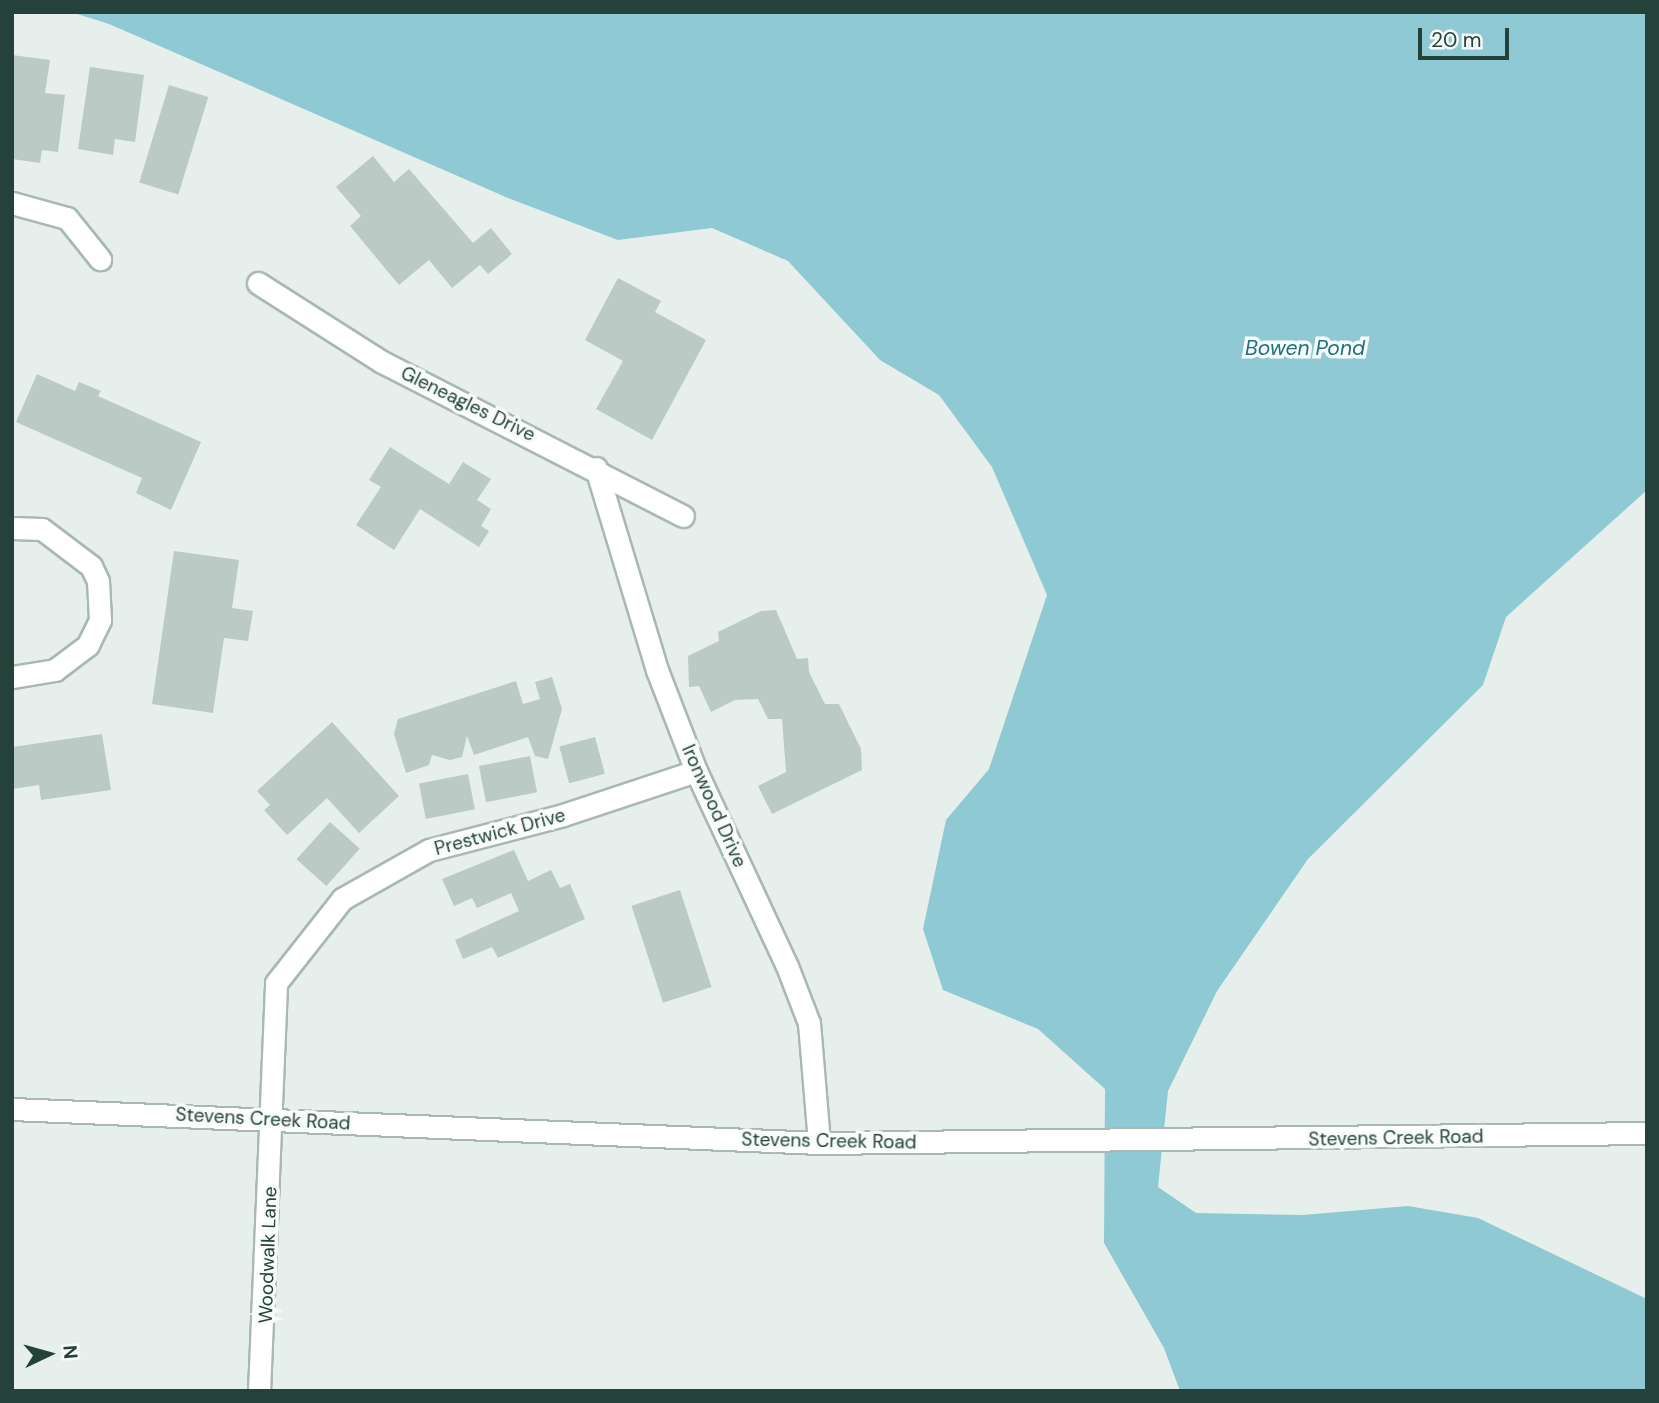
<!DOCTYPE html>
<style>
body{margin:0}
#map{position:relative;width:1659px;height:1403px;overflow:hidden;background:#e6efeb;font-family:"DM Sans",sans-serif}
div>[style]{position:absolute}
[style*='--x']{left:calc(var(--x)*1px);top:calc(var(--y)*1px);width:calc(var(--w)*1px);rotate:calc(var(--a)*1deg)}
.water>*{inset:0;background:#8ec9d4}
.building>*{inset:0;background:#bbcac4;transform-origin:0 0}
.roads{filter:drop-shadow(2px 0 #a8b8b2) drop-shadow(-2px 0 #a8b8b2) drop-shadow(0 2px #a8b8b2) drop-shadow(0 -2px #a8b8b2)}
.minor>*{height:21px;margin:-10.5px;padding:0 10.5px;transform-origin:10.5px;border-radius:10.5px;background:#fff}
span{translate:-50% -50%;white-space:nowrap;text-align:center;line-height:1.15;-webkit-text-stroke:7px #f7fbf9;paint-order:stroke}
.street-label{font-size:19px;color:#24423a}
.water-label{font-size:21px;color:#1c6f80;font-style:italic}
.frame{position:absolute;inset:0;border:14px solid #24423a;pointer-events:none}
.north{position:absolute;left:14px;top:1319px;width:70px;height:70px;-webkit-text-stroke:5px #f7fbf9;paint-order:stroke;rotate:85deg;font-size:19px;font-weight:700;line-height:28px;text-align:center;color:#24423a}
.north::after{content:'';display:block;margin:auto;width:24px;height:32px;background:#24423a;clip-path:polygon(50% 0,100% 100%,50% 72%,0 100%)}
.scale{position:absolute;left:1418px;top:28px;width:91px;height:32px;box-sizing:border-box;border:4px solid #24423a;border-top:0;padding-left:9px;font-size:21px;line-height:24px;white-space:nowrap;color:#24423a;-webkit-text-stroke:5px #f7fbf9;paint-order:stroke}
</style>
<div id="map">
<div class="water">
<i style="clip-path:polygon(71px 12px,1647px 12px,1647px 490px,1506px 617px,1483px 685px,1308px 859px,1217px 991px,1168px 1091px,1158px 1187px,1196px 1213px,1303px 1215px,1408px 1206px,1478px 1218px,1647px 1299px,1647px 1391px,1180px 1391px,1164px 1348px,1104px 1243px,1105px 1089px,1038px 1029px,943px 990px,923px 929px,946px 820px,989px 769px,1047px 595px,992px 467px,939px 395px,880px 360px,788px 261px,712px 228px,618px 240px,508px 198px,109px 24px)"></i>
</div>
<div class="building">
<i style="clip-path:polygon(12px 55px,50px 60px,45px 93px,65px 95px,58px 152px,42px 150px,40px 163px,12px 159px)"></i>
<i style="clip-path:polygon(90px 67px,144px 75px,135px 142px,115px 139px,113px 155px,78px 149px)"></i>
<i style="left:169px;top:85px;width:41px;height:102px;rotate:17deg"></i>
<i style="clip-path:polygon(373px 156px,394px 182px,409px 169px,473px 243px,491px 228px,512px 254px,488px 274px,480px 265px,452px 288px,429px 260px,399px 285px,350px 226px,361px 216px,336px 187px)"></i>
<i style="clip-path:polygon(618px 278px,661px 301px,655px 312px,706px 340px,652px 440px,596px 409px,623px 361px,585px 340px)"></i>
<i style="clip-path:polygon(37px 374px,75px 391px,79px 382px,101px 391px,98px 396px,201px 442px,171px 510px,136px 493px,142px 478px,16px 422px)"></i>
<i style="clip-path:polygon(390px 447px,449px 484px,463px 462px,491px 479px,477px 500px,491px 509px,481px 526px,489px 531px,479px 547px,420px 509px,394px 550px,356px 525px,381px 487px,369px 480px)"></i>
<i style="clip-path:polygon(174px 551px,239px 560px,232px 608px,253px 611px,248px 641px,224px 638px,213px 713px,152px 704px)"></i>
<i style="clip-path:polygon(776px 610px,797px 659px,808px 658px,809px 672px,825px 704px,839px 704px,861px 749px,862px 770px,772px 814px,758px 786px,786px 772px,782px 719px,768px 719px,758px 699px,735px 700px,711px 712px,699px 686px,689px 687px,688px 656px,719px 641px,718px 632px,761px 611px)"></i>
<i style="clip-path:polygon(552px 677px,562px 709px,548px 759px,535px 756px,528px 737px,474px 755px,467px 736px,462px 757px,450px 760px,432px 755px,429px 765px,406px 773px,394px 734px,398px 719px,516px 681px,523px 704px,540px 699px,535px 682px)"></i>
<i style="clip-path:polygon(332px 722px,399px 796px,359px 833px,327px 798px,287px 835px,264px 810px,270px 805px,257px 791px)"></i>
<i style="clip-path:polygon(102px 734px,111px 790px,41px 800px,39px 785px,12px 789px,12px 747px)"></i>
<i style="left:595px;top:737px;width:38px;height:37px;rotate:75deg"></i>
<i style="left:530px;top:756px;width:37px;height:52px;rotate:79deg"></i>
<i style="left:468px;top:774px;width:36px;height:50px;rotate:79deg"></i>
<i style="left:330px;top:822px;width:40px;height:50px;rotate:42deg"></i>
<i style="clip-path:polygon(514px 850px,528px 881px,551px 870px,560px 888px,570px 884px,585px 919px,498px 958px,492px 947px,463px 959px,455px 940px,519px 911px,511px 893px,477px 908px,472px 898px,454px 906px,442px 879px)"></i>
<i style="left:680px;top:890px;width:102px;height:51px;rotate:72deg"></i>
</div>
<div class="roads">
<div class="minor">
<i style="--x:12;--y:203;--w:57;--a:15.3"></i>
<i style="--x:67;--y:218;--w:53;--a:51.2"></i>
<i style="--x:258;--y:283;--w:147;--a:32.5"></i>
<i style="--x:382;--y:362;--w:338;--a:27.1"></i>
<i style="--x:596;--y:468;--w:211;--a:73.2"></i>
<i style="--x:657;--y:670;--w:108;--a:68.9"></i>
<i style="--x:696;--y:771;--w:215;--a:65"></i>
<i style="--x:787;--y:966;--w:61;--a:68.9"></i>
<i style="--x:809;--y:1023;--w:120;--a:85.2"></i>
<i style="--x:12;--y:528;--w:30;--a:2"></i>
<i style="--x:42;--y:529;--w:61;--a:37.1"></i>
<i style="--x:91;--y:566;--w:17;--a:65"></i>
<i style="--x:98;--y:581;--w:39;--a:87"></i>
<i style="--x:100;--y:620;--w:28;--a:116"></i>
<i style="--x:88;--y:645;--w:41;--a:142.9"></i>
<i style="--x:55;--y:670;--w:44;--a:170.8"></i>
<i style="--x:12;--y:1109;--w:808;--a:2.41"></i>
<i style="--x:819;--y:1143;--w:828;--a:-0.69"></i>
<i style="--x:259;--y:1391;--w:408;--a:-87.6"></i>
<i style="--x:276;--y:983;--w:107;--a:-51.8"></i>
<i style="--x:342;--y:899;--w:100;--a:-29.4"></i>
<i style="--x:429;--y:850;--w:138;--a:-14.6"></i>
<i style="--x:563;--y:815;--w:140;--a:-18.3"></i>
</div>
</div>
<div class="street-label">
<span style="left:468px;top:404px;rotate:26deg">Gleneagles Drive</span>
<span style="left:714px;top:806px;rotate:66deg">Ironwood Drive</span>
<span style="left:500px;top:832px;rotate:-15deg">Prestwick Drive</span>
<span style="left:263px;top:1119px;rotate:3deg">Stevens Creek Road</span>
<span style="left:1396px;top:1138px;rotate:-1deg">Stevens Creek Road</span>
<span style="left:829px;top:1141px;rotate:1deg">Stevens Creek Road</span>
<span style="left:268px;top:1255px;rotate:-88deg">Woodwalk Lane</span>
</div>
<div class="water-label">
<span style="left:1305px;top:348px">Bowen Pond</span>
</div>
<div class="frame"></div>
<div class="north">N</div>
<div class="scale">20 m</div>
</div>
